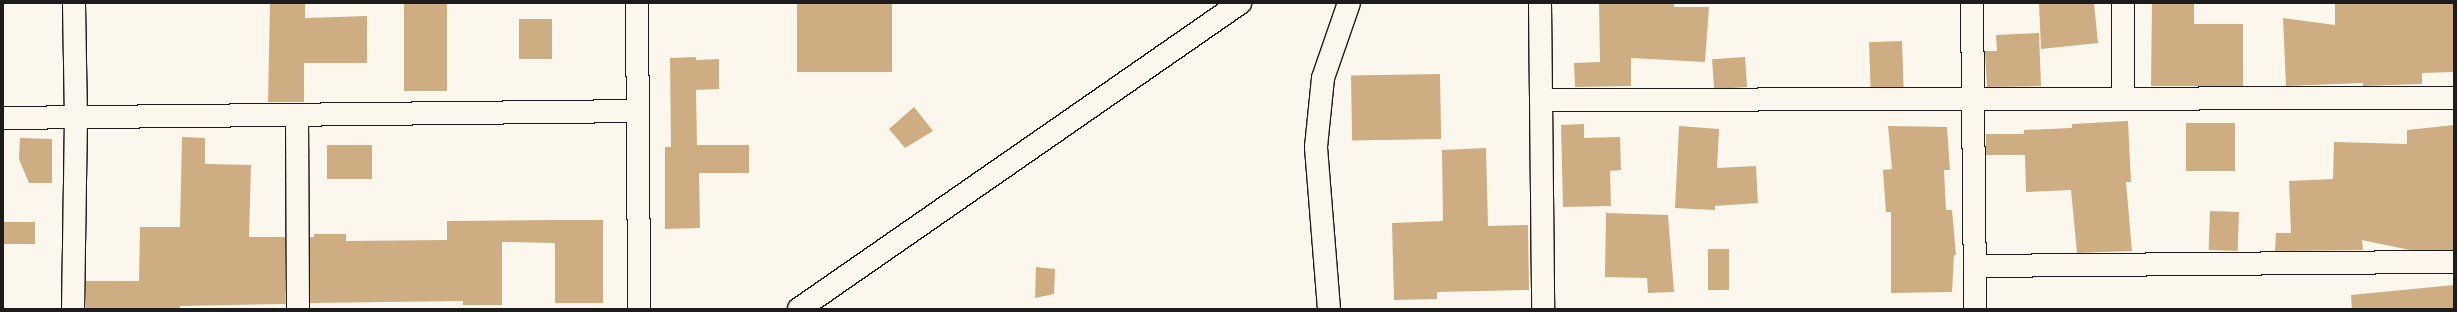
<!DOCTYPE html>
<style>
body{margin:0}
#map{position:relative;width:2457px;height:312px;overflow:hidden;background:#fbf7ec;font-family:"Comic Neue",sans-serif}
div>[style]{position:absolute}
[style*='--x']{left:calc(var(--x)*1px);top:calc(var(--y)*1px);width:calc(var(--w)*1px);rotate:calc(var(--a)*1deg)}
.building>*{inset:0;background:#cfad82;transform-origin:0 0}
.roads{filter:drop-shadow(1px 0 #1c1c1c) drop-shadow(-1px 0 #1c1c1c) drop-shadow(0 1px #1c1c1c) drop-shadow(0 -1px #1c1c1c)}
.street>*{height:22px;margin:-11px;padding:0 11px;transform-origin:11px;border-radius:11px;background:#fbf7ec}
span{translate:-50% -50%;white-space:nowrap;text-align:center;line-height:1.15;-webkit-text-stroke:3.5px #fbf7ec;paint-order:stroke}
.frame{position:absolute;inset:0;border:4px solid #1c1c1c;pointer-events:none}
</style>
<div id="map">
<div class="building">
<i style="clip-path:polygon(270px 3px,305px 3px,305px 18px,367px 16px,367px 63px,304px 63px,304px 102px,268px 102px)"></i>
<i style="left:404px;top:3px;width:43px;height:88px"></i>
<i style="clip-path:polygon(1599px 3px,1674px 3px,1674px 7px,1709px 7px,1705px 62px,1631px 58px,1631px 86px,1575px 87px,1574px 63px,1600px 62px)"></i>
<i style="clip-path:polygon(2039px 3px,2094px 3px,2098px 43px,2041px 49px)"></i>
<i style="clip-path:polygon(2152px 3px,2194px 3px,2194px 24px,2243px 24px,2243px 86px,2151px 86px)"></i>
<i style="clip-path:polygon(2335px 3px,2454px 3px,2454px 72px,2422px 73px,2422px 84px,2363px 86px,2363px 83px,2286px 86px,2283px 18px,2335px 25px)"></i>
<i style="left:892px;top:4px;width:68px;height:95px;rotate:90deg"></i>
<i style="left:552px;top:19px;width:40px;height:33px;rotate:90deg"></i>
<i style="clip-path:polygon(2039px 33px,2041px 86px,1987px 87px,1985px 51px,1997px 51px,1996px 35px)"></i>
<i style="left:1902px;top:41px;width:46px;height:33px;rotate:88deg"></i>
<i style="clip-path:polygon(696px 57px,696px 60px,719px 59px,719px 89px,696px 90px,697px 145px,749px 145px,749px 173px,699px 173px,700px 228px,665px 229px,665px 147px,671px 147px,670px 58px)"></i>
<i style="left:1745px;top:57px;width:30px;height:33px;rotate:86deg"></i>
<i style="left:1440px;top:74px;width:65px;height:89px;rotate:89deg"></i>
<i style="clip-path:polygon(914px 107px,933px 131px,905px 148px,889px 129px)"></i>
<i style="clip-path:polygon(2128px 121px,2131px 182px,2126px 182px,2132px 251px,2077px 253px,2071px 190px,2026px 192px,2025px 155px,1986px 155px,1986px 134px,2024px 134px,2024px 130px,2072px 128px,2072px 124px)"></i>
<i style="left:2186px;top:123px;width:49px;height:48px"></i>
<i style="clip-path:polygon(1584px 124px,1584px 138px,1620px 137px,1621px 170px,1610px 171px,1611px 206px,1563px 207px,1561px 125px)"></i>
<i style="clip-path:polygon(2454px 125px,2454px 250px,2410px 250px,2362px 240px,2363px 250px,2275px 251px,2276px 233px,2291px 233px,2289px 181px,2333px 179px,2334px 142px,2407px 144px,2407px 130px)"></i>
<i style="clip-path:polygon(1679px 126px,1719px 129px,1717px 168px,1756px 166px,1758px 203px,1715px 206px,1715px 210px,1675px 208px)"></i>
<i style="clip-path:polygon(1888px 126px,1947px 127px,1950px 170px,1944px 170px,1946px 210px,1952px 210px,1956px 255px,1954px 255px,1952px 292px,1891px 293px,1891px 212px,1886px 212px,1883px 170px,1892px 169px)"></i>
<i style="clip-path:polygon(182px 137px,205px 138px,205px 164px,251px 165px,249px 237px,285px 237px,285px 304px,180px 306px,180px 308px,86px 308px,86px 281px,139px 281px,140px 227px,180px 227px)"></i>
<i style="clip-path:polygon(20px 138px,52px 139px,52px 183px,29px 183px,19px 159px)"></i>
<i style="left:327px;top:145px;width:45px;height:34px"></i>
<i style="clip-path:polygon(1486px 148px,1488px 226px,1528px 225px,1529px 290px,1437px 292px,1437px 299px,1394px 300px,1392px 223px,1443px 221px,1442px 150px)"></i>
<i style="left:2210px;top:211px;width:29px;height:39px;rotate:2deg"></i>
<i style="clip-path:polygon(1606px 213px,1668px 215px,1674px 292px,1648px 293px,1647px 278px,1605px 277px)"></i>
<i style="clip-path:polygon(555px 220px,603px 220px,603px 303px,555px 303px,555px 243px,502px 242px,502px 305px,463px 305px,463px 301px,310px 303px,310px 237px,314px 237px,314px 234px,346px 234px,346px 241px,447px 240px,447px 221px)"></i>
<i style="left:3px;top:222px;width:32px;height:22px"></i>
<i style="left:1708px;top:249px;width:21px;height:41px"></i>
<i style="clip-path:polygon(1036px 267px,1055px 269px,1054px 294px,1035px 298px)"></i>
<i style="clip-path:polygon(2454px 285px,2454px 309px,2352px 309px,2351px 295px)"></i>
</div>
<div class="roads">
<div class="street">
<i style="--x:637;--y:3;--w:306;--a:89.6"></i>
<i style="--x:1540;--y:3;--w:306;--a:89.4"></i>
<i style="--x:1972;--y:3;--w:306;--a:89.4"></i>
<i style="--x:2123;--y:99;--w:96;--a:-90"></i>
<i style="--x:1541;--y:100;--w:913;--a:-0.13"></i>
<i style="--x:297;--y:116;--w:193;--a:89.7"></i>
<i style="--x:3;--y:118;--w:634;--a:-0.63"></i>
<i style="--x:1975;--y:266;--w:479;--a:-0.5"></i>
<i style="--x:73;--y:309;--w:190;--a:-89.1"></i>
<i style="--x:76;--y:119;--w:116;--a:-91"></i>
<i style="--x:799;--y:309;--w:537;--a:-34.76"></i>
<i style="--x:1329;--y:309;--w:163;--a:-94.6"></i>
<i style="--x:1316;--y:147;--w:69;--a:-84.2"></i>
<i style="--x:1323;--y:78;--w:79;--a:-70.9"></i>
</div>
</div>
<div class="frame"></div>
</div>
